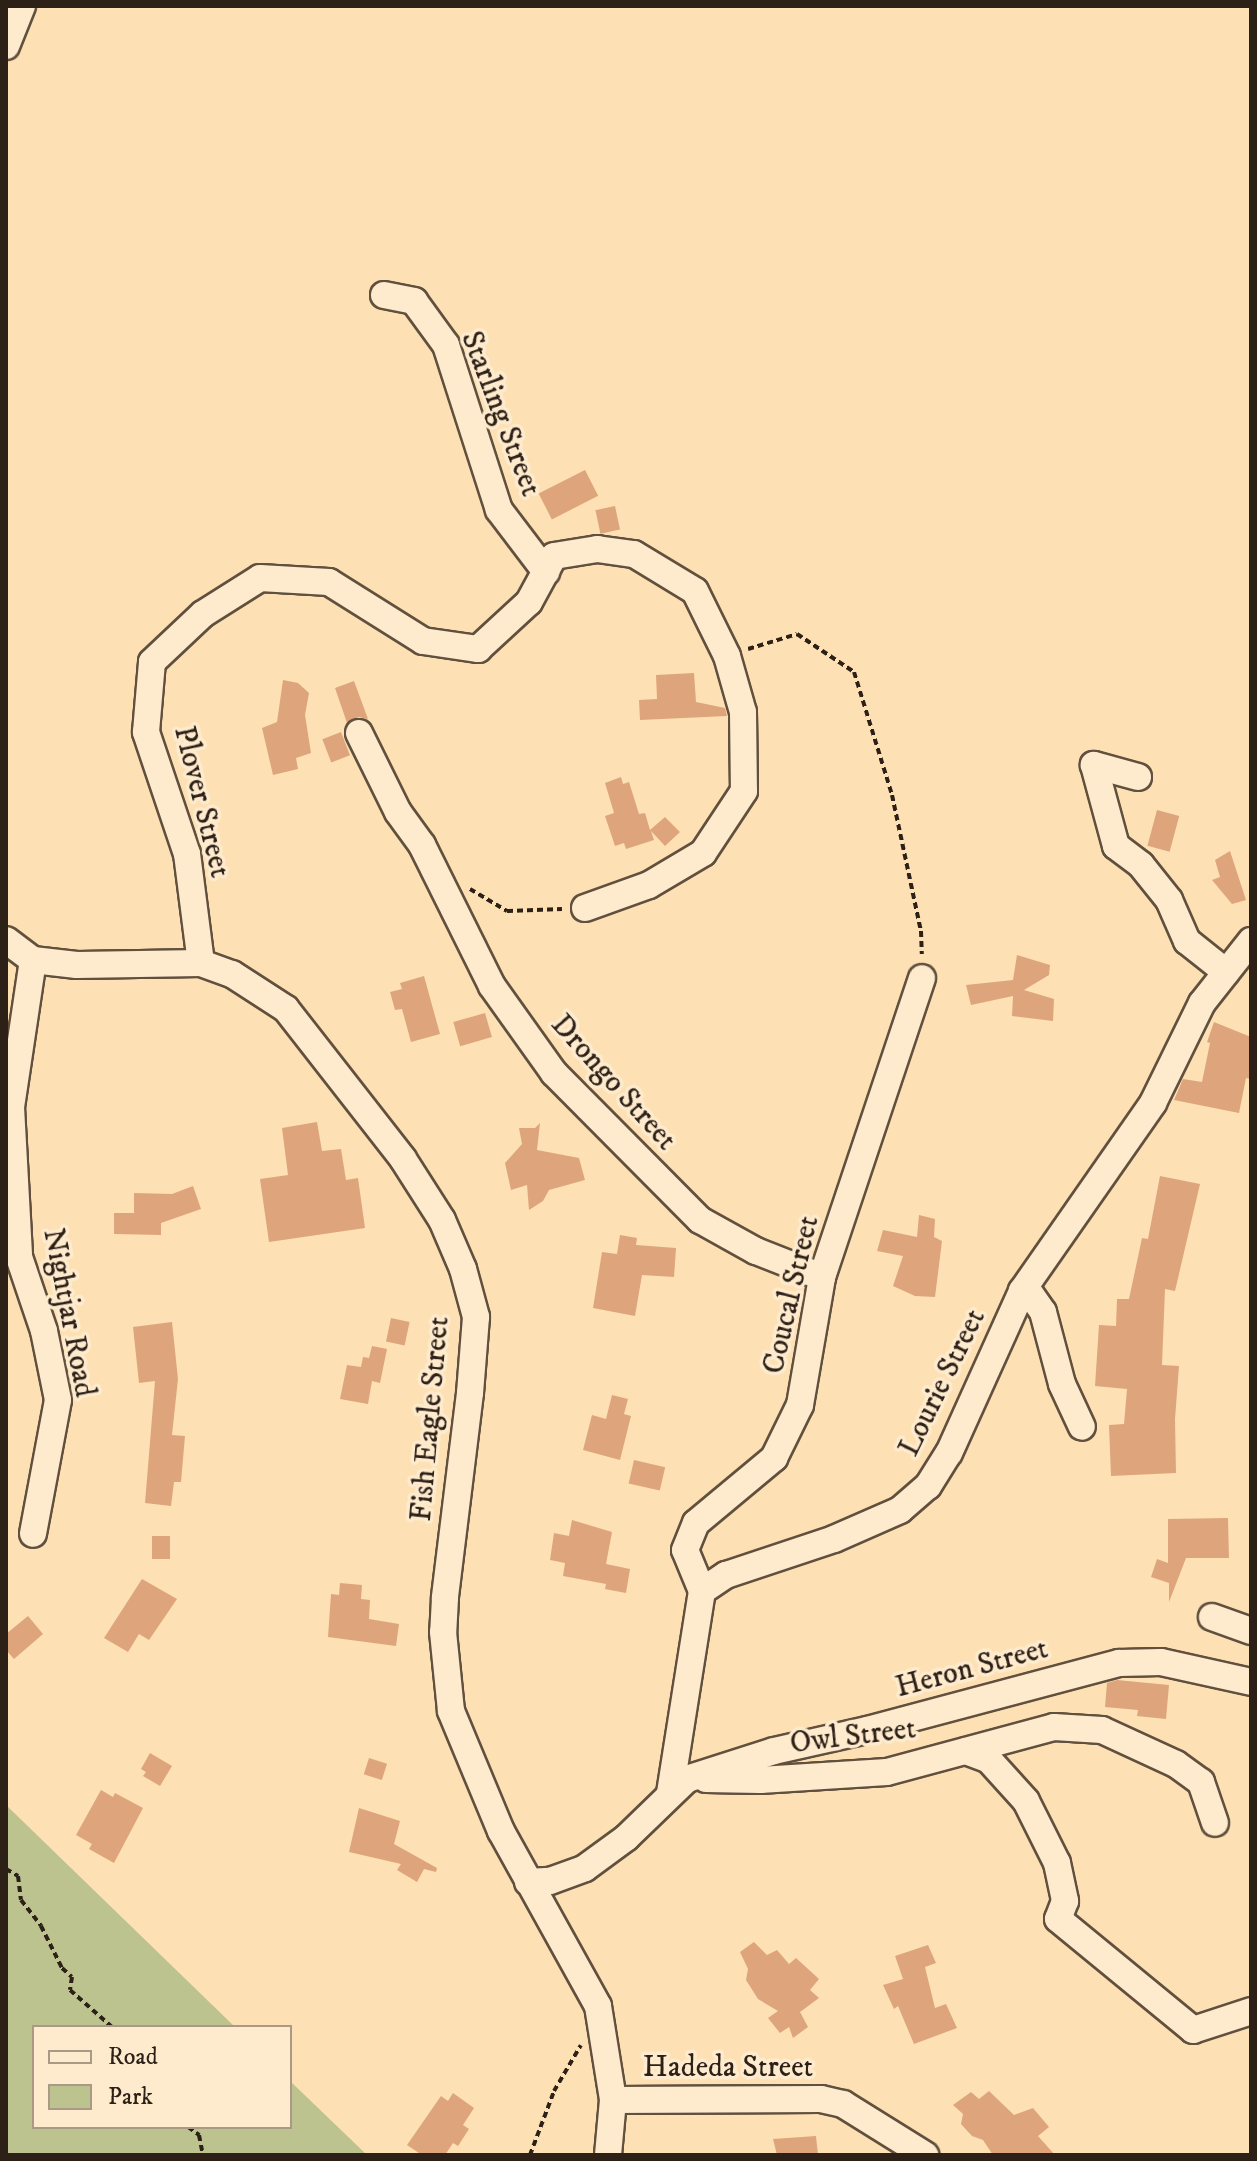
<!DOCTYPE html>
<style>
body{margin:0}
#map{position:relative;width:1257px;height:2161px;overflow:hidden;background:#fde0b3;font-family:"IM FELL DW Pica",serif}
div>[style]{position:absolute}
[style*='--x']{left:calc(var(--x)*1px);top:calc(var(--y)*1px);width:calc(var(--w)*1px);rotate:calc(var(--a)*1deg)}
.green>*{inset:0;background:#bcc38f}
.building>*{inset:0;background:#dea57c;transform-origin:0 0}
.path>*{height:4px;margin-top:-2px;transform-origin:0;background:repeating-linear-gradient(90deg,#2d2017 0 6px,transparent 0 10px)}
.roads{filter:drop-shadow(2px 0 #61503e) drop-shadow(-2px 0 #61503e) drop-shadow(0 2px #61503e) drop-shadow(0 -2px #61503e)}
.minor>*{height:26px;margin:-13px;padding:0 13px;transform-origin:13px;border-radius:13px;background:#feebce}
span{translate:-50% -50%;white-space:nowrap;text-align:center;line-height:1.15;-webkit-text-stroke:7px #feebce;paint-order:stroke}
.street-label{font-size:30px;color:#2d2017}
.frame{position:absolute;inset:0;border:8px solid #2d2017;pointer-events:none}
.legend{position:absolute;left:32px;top:2025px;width:260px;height:104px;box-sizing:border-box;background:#feebce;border:2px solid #aa9a85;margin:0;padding:10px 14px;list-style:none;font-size:24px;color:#2d2017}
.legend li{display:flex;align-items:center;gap:16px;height:40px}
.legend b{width:40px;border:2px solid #aa9a85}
</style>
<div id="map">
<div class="green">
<i style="clip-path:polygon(6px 1805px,235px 2027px,34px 2027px,34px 2127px,290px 2127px,290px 2081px,367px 2155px,6px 2155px)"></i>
</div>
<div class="building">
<i style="left:585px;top:470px;width:29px;height:52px;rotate:63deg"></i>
<i style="left:615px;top:506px;width:24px;height:20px;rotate:78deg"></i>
<i style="clip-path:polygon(694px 673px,696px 702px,725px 708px,727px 716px,640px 720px,639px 700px,657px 699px,656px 675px)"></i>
<i style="clip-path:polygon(283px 680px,298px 683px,309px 693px,305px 715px,311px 753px,296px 758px,298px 769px,273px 775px,262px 728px,277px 722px)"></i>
<i style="clip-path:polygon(354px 681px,368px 719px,359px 717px,347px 723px,335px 688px)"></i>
<i style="left:341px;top:732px;width:25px;height:20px;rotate:69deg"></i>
<i style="clip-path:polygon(621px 777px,623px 784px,629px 782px,639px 814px,645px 813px,650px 830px,665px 817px,680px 832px,665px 846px,651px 831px,654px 840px,626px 849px,624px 843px,615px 846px,605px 816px,614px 813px,605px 783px)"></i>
<i style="left:1157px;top:810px;width:23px;height:37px;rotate:15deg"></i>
<i style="clip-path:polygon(1230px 851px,1246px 900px,1232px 904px,1212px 880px,1220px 877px,1215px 860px)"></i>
<i style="clip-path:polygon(1017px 955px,1050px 965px,1049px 975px,1024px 990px,1054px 999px,1053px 1021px,1012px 1016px,1013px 996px,971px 1005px,966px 985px,1013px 980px)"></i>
<i style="clip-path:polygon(424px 976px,440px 1034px,411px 1042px,402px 1009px,395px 1010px,390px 992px,402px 989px,400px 983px)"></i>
<i style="left:485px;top:1013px;width:25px;height:33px;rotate:74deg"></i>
<i style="clip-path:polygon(1214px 1022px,1251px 1037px,1251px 1079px,1246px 1078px,1239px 1113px,1174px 1100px,1183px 1079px,1202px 1082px,1210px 1043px,1207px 1042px)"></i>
<i style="clip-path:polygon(317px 1122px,322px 1151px,341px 1149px,346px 1180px,358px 1178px,365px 1228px,269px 1242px,260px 1179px,288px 1175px,282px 1128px)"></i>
<i style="clip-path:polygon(540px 1123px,537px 1150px,579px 1158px,585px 1180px,549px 1190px,543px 1201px,529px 1210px,527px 1185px,511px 1190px,505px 1163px,522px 1144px,519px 1128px,535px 1128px)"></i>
<i style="clip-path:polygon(1160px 1176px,1200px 1184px,1175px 1291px,1165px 1289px,1162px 1365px,1179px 1366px,1175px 1419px,1176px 1473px,1111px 1476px,1109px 1425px,1124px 1424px,1127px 1389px,1095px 1386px,1099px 1325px,1116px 1326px,1117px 1299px,1129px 1299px,1142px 1238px,1148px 1239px)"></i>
<i style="clip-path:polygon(193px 1186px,201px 1209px,161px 1223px,161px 1235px,114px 1234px,114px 1213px,134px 1213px,134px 1193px,172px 1194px)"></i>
<i style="clip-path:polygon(919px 1215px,935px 1219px,934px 1237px,942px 1241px,935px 1297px,915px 1296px,893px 1286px,903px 1256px,877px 1251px,883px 1230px,917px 1237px)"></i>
<i style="clip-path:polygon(620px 1235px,637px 1238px,636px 1245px,676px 1248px,674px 1277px,642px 1275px,635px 1316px,593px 1308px,602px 1252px,617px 1254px)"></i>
<i style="left:391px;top:1318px;width:19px;height:24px;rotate:12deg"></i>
<i style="clip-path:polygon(172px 1322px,178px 1379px,172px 1435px,185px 1436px,181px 1482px,174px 1482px,171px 1506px,145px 1503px,155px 1381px,139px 1383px,133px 1327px)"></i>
<i style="clip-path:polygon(372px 1346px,387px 1349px,380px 1383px,372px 1381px,368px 1404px,340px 1399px,347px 1365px,361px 1367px,363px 1357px,369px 1358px)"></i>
<i style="clip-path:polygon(612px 1395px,628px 1399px,624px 1414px,631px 1416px,620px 1460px,583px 1450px,592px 1415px,606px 1419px)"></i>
<i style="left:634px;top:1460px;width:32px;height:24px;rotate:13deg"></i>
<i style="clip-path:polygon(1228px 1518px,1229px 1558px,1186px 1558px,1169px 1602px,1169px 1583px,1151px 1577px,1157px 1559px,1168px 1563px,1168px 1519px)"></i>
<i style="clip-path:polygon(572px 1520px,612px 1532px,606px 1564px,630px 1569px,626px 1593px,605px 1589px,606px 1584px,563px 1576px,565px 1563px,550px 1560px,554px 1533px,569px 1536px)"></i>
<i style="left:152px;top:1536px;width:18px;height:23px"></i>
<i style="clip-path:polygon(142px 1579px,177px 1599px,149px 1640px,139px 1634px,128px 1652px,104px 1638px)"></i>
<i style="clip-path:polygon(340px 1583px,362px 1585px,361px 1599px,370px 1600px,369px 1619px,399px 1624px,396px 1646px,328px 1637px,331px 1594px,339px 1595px)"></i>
<i style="clip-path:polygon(28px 1616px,43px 1634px,14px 1659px,6px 1650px,6px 1634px)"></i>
<i style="clip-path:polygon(1117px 1680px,1169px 1685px,1166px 1719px,1137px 1716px,1138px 1710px,1105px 1707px,1107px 1683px)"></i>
<i style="clip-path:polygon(150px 1753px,172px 1766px,160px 1786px,143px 1776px,146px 1772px,141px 1769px)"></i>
<i style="left:369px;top:1758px;width:19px;height:17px;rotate:18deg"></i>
<i style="clip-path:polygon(101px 1790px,113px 1797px,115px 1793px,143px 1808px,114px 1863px,89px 1849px,92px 1844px,76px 1835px)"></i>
<i style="clip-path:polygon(359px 1808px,400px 1821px,394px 1844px,437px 1868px,436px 1872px,424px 1869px,417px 1882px,397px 1870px,401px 1864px,349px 1852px)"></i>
<i style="clip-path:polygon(754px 1942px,767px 1955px,777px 1950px,789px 1964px,796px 1958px,819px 1979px,810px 1990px,819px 1998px,800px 2012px,808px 2027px,793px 2038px,789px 2027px,780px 2033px,768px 2018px,778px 2011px,758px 1999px,746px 1980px,748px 1969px,740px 1952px)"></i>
<i style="clip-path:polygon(928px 1945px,936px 1963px,925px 1967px,935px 2008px,946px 2004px,957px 2028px,914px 2044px,898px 2006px,894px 2009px,883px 1985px,903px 1979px,895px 1956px)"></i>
<i style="clip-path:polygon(989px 2091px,1014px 2115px,1033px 2108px,1049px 2127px,1038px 2136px,1055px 2155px,993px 2155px,983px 2140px,972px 2136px,961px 2124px,963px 2114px,953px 2105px,971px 2092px,979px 2099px)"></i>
<i style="clip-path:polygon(453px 2093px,474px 2108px,463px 2125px,469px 2129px,458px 2146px,453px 2143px,445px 2155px,422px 2155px,407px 2145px,441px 2096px,448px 2101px)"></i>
<i style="clip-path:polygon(816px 2136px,818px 2155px,777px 2155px,773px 2139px)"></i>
</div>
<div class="path">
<i style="--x:748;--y:649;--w:51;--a:-17"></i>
<i style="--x:797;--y:634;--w:69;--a:33.7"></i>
<i style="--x:854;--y:672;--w:129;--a:72.8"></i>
<i style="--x:892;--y:795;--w:139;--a:78"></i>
<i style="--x:921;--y:931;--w:23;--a:88"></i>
<i style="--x:470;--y:889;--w:43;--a:30.7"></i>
<i style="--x:507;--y:911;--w:55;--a:-2.1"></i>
<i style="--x:6;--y:1869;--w:14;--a:30"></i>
<i style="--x:18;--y:1876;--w:24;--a:83"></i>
<i style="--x:21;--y:1900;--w:33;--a:52"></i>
<i style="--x:41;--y:1926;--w:47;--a:63.4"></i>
<i style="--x:62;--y:1968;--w:13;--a:42"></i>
<i style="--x:72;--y:1977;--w:13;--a:99"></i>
<i style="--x:70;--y:1990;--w:56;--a:41.4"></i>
<i style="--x:188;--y:2127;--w:14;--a:36"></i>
<i style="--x:199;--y:2135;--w:20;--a:79"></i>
<i style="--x:530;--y:2155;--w:68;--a:-69.4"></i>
<i style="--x:554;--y:2091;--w:53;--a:-59.6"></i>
</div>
<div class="roads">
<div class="minor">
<i style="--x:6;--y:46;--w:43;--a:-68.2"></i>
<i style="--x:384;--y:295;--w:31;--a:11"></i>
<i style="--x:414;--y:301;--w:54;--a:54"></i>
<i style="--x:446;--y:345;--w:173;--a:72.2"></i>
<i style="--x:499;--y:510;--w:78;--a:52.8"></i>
<i style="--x:359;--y:733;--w:88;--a:63.7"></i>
<i style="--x:398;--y:812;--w:41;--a:54"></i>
<i style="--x:422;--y:845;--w:157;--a:63.6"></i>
<i style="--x:492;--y:986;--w:107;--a:54.5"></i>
<i style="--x:554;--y:1073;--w:207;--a:45.2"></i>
<i style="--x:700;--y:1220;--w:64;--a:29"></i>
<i style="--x:756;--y:1251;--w:71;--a:21.5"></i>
<i style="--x:1138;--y:777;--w:46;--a:-164.7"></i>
<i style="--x:1094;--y:765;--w:84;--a:74.8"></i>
<i style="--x:1116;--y:846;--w:31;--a:37"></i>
<i style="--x:1141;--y:865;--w:45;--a:51.3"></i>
<i style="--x:1169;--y:900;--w:45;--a:66.3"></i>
<i style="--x:1187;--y:941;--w:50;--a:38.5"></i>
<i style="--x:6;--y:940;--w:34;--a:37"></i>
<i style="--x:33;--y:960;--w:44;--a:6.5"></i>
<i style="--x:77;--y:965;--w:124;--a:-0.9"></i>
<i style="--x:201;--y:963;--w:33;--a:20"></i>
<i style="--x:232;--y:974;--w:64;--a:32.9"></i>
<i style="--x:286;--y:1009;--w:190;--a:52"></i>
<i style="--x:403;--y:1159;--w:72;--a:57.4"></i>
<i style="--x:442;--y:1220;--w:53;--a:66.8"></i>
<i style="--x:463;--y:1269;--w:50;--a:74.8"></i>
<i style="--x:476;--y:1317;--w:76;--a:94.5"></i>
<i style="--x:470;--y:1393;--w:207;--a:97"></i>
<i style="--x:445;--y:1598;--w:34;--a:93"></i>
<i style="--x:443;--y:1632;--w:79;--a:84.2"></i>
<i style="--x:451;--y:1711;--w:130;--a:67.4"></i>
<i style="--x:501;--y:1831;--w:200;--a:61"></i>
<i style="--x:598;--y:2006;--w:95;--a:80.9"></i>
<i style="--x:613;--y:2100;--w:55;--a:95.2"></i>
<i style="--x:33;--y:960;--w:149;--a:98.5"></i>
<i style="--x:11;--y:1107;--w:150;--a:86.9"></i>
<i style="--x:19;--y:1257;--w:78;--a:71.3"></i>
<i style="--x:44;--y:1331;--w:70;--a:78.5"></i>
<i style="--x:58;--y:1400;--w:136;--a:100.6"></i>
<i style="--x:201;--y:963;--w:110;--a:-97.3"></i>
<i style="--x:187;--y:854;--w:129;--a:-108.6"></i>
<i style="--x:146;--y:732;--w:70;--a:-85.1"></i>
<i style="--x:152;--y:662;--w:70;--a:-43.3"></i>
<i style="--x:203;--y:614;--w:67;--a:-32.3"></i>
<i style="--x:260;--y:578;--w:69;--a:3.3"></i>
<i style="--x:329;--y:582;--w:111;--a:32.1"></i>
<i style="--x:423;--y:641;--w:56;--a:8.3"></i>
<i style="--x:478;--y:649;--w:69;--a:-42.7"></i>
<i style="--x:529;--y:602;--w:52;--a:-61.5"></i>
<i style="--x:554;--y:556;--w:44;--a:-9.2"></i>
<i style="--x:597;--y:549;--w:37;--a:8"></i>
<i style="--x:634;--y:554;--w:71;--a:31.2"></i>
<i style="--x:695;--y:591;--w:72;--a:63.8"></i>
<i style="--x:727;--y:656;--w:58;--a:74.1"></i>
<i style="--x:743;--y:712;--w:79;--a:89.3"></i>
<i style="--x:744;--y:791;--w:74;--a:123.5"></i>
<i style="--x:703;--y:853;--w:63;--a:149.3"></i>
<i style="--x:649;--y:885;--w:68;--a:160.2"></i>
<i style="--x:1022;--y:1291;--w:7;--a:8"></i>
<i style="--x:1029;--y:1292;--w:24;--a:55"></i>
<i style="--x:1043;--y:1312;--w:74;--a:75.2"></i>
<i style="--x:1062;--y:1384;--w:47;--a:65.1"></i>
<i style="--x:702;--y:1591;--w:44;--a:-112.5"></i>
<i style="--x:685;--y:1550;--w:29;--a:-68"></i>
<i style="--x:696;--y:1523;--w:102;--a:-39.8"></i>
<i style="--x:774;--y:1458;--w:59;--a:-63.9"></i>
<i style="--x:800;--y:1405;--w:130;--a:-80.2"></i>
<i style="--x:822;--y:1277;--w:315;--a:-71.5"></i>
<i style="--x:1212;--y:1617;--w:41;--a:19.7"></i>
<i style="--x:966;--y:1751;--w:25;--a:21"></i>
<i style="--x:989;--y:1760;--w:55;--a:47.9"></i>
<i style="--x:1026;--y:1801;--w:69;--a:63.4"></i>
<i style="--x:1057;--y:1863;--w:39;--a:78"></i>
<i style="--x:1065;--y:1901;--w:19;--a:111"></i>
<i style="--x:1058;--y:1919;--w:175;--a:39.4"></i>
<i style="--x:1193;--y:2030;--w:61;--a:-18.1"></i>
<i style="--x:706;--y:1779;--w:54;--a:1.1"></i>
<i style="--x:760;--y:1780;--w:127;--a:-3.6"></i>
<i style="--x:887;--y:1772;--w:173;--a:-15.1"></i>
<i style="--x:1054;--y:1727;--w:48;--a:3.6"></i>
<i style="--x:1102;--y:1730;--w:81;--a:24.7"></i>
<i style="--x:1176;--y:1764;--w:31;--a:36"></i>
<i style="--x:1201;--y:1782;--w:43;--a:71.1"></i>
<i style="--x:670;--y:1793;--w:205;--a:-81"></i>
<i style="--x:702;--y:1591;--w:29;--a:-34"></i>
<i style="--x:726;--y:1575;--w:114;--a:-18.4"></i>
<i style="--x:834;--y:1539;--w:72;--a:-23.7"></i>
<i style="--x:900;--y:1510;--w:37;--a:-41"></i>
<i style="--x:928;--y:1486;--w:39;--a:-58"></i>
<i style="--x:949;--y:1453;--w:178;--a:-65.7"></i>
<i style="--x:1022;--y:1291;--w:229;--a:-55.1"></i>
<i style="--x:1153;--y:1103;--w:111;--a:-63.9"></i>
<i style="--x:1202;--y:1003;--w:79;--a:-51.7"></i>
<i style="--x:528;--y:1882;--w:22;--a:-3"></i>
<i style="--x:550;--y:1881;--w:37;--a:-20"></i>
<i style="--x:585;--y:1868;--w:51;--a:-36.2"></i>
<i style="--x:626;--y:1838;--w:85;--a:-44"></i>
<i style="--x:687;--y:1779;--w:91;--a:-17.8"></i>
<i style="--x:774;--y:1751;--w:95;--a:-12.7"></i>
<i style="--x:867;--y:1730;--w:261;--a:-14.9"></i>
<i style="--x:1119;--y:1663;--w:42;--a:-1.4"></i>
<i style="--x:1161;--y:1662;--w:92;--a:12.5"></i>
<i style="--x:613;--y:2100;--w:208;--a:-0.3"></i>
<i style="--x:821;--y:2099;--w:23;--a:13"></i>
<i style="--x:843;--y:2104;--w:97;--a:31.9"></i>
</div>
</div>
<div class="street-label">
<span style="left:500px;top:414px;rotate:69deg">Starling Street</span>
<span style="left:201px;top:802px;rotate:76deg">Plover Street</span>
<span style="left:613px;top:1083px;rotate:48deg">Drongo Street</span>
<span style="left:792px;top:1295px;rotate:-77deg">Coucal Street</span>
<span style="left:68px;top:1313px;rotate:79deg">Nightjar Road</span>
<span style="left:943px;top:1383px;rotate:-64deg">Lourie Street</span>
<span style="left:431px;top:1419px;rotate:-85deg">Fish Eagle Street</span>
<span style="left:972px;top:1669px;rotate:-15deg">Heron Street</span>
<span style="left:853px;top:1737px;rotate:-7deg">Owl Street</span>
<span style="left:728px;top:2068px">Hadeda Street</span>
</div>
<div class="frame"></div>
<ul class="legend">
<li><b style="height:10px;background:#feebce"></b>Road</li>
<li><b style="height:22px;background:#bcc38f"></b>Park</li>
</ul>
</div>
